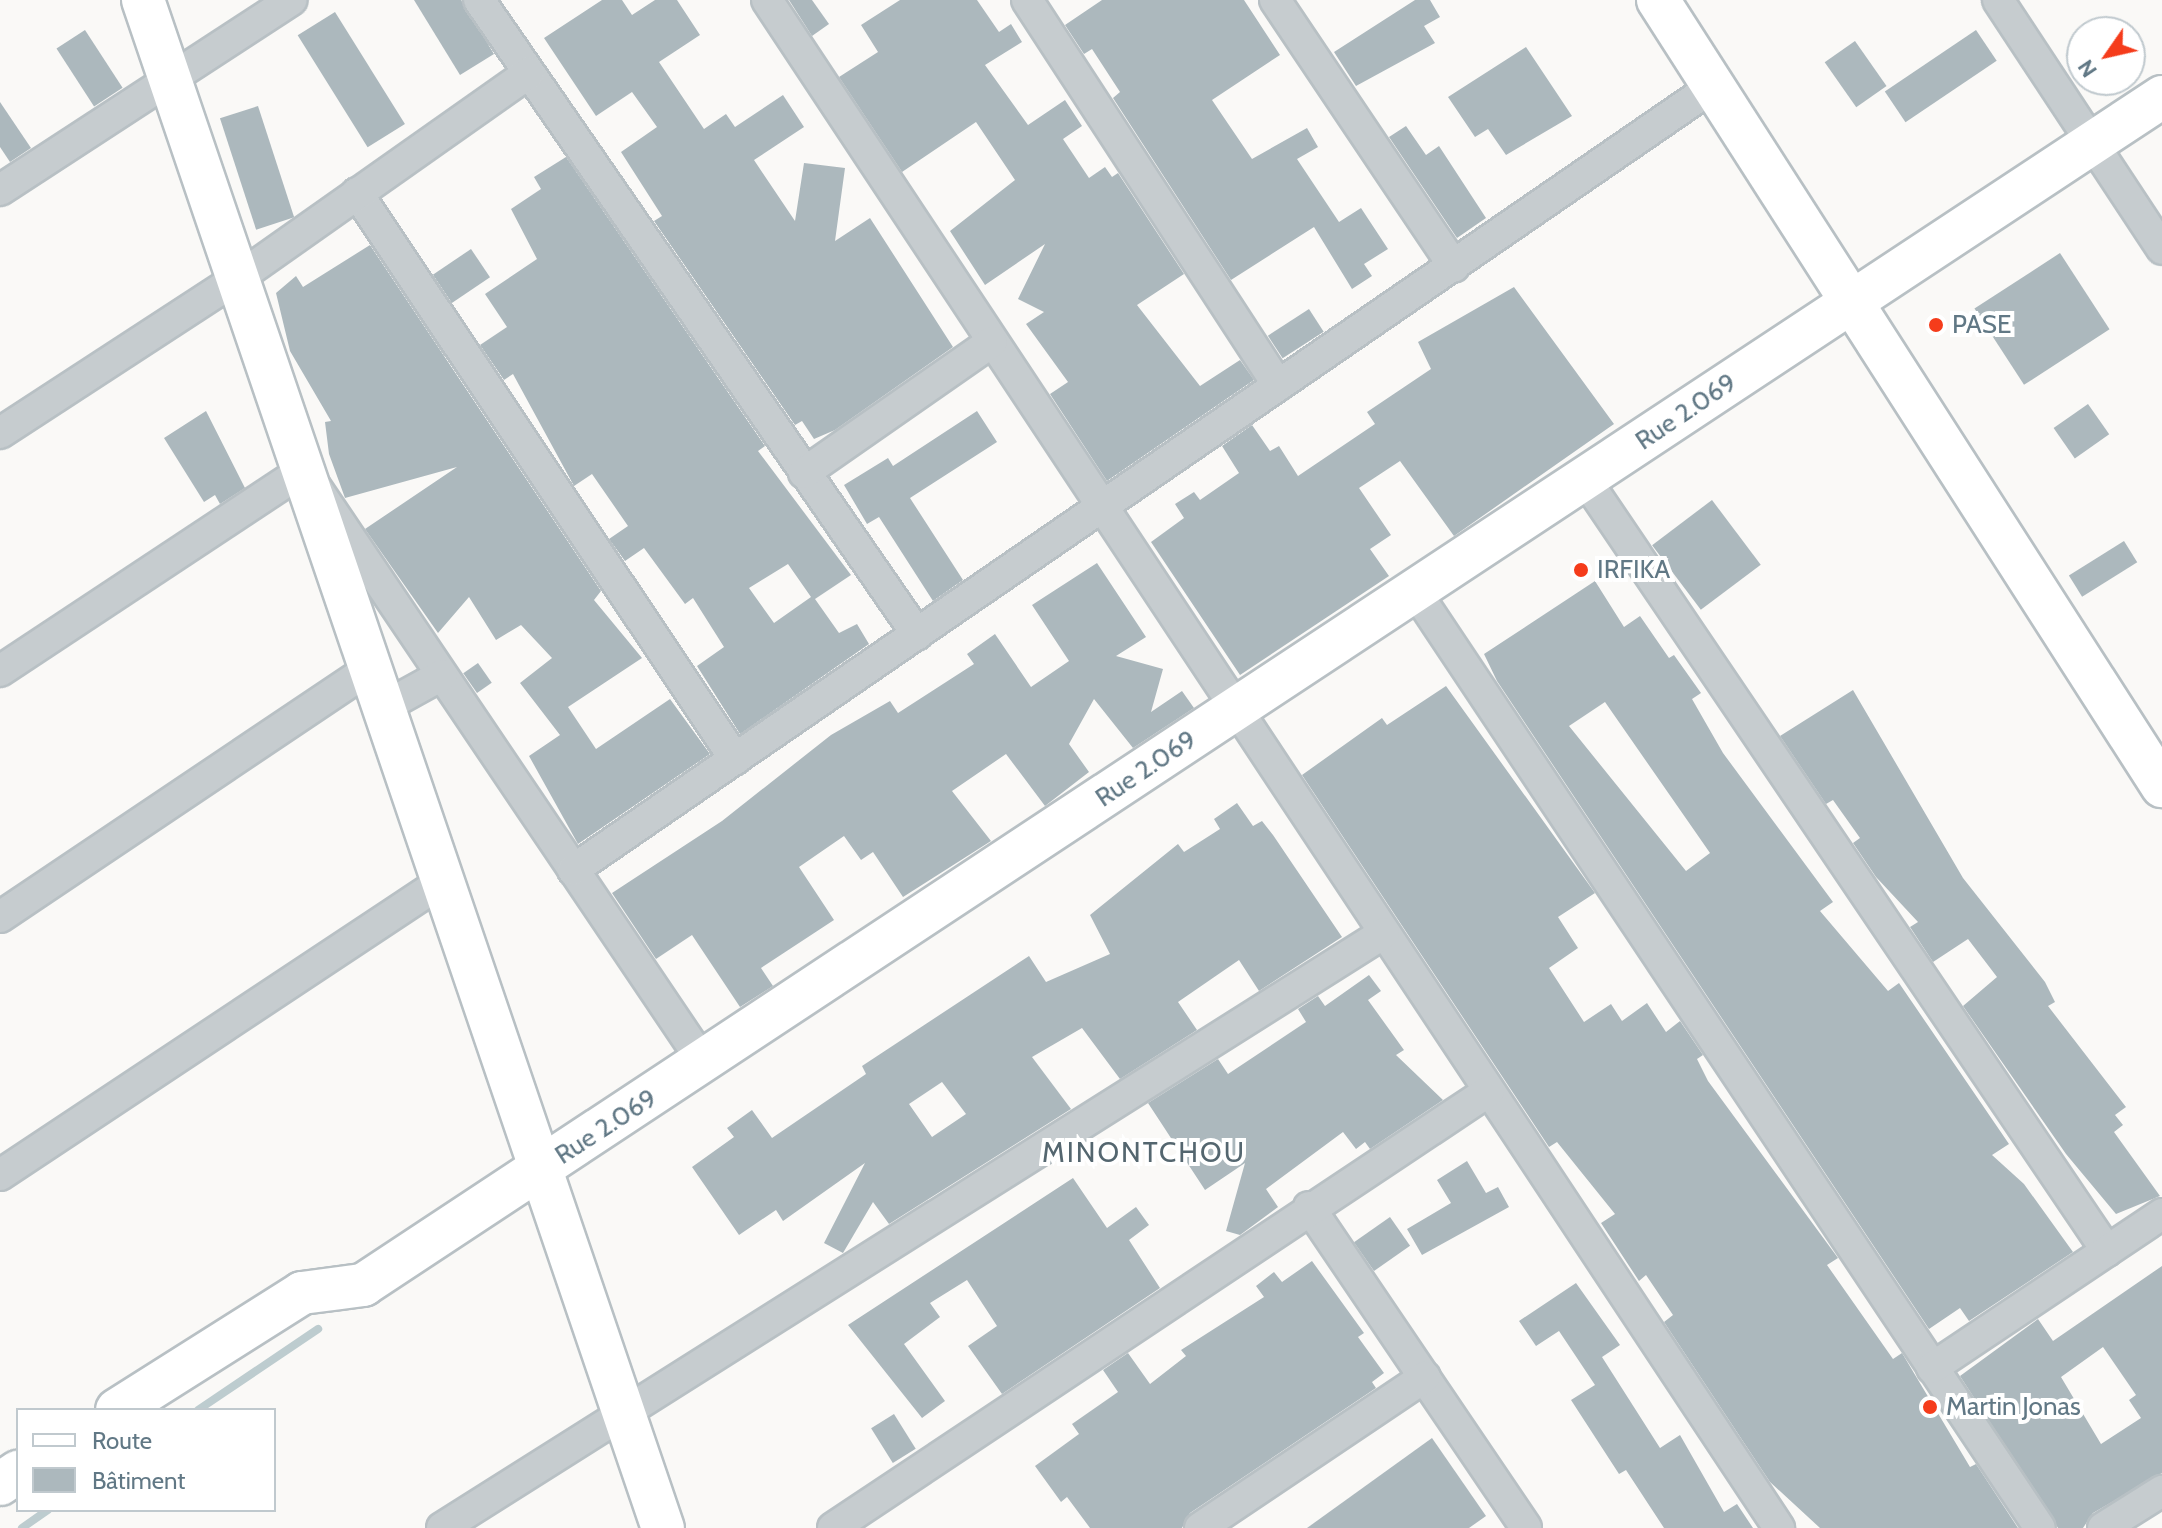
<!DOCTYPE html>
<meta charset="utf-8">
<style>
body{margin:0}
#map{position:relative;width:2162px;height:1528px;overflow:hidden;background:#faf9f7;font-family:Cabin,sans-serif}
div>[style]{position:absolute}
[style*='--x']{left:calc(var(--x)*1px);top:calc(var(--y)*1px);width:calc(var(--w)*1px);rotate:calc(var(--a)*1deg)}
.stream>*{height:8px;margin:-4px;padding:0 4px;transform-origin:4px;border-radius:4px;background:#bdcccf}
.building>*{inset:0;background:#acb8bd;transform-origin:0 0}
.roads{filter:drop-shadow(2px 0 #b8c0c4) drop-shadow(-2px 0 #b8c0c4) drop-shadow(0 2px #b8c0c4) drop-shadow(0 -2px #b8c0c4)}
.street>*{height:30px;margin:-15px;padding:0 15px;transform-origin:15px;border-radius:15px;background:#c6cccf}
.secondary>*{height:42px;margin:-21px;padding:0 21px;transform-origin:21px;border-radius:21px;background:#fff}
.dots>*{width:22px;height:22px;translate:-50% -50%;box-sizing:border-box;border:4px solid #fff;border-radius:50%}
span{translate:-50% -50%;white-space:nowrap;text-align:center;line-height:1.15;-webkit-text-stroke:8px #fff;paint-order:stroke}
.poi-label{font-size:26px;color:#617885}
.left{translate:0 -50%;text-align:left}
.street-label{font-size:26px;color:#617885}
.neighbourhood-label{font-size:28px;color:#54666f;letter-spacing:2px}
.legend{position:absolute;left:16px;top:1408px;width:260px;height:104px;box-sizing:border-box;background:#fff;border:2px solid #c0c9ce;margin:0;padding:10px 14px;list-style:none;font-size:24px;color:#617885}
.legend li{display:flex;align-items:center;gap:16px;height:40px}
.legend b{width:40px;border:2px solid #c0c9ce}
.north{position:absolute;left:2066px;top:16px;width:80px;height:80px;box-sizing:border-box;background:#fff;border:2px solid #c0c9ce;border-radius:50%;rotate:236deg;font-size:22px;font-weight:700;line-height:32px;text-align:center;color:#617885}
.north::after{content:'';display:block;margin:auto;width:28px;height:36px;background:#f53c1b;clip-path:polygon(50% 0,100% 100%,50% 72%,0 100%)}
</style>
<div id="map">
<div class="stream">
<i style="--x:198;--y:1410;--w:145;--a:-34"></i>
<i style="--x:22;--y:1528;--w:32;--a:-35"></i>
</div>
<div class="building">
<i style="clip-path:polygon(414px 0,461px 0,494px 54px,460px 75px)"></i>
<i style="clip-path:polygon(602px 0,622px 0,632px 15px,655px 0,677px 0,700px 35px,659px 62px,704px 129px,726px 114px,735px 127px,783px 95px,804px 127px,754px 160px,795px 221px,804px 163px,845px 168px,835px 241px,870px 218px,953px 347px,835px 430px,814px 439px,802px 421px,795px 425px,654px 221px,662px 216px,621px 152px,657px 127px,632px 92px,596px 116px,544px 38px)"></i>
<i style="clip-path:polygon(789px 0,812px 0,829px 24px,812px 36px)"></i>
<i style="clip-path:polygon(900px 0,977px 0,999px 32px,1011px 24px,1022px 42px,985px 65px,1028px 125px,1065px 100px,1082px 126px,1063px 139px,1089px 178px,1105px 167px,1112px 177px,1118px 173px,1184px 274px,1137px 305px,1200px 386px,1240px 360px,1254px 380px,1107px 481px,1050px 394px,1068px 382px,1026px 324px,1044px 312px,1018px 299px,1045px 244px,985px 285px,950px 231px,1015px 180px,976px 122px,902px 172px,839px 77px,878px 52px,861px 25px)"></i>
<i style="clip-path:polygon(1102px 0,1244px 0,1280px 55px,1212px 100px,1252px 159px,1307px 128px,1318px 147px,1297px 159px,1339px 222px,1361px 208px,1388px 249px,1364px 264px,1372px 276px,1352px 289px,1314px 227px,1231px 280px,1113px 98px,1120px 92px,1092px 49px,1084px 54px,1065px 25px)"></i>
<i style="clip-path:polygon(1415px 0,1430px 0,1440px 17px,1424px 26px,1435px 43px,1356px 86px,1334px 52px)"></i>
<i style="left:335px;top:12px;width:132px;height:44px;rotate:58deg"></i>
<i style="left:85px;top:30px;width:69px;height:34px;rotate:57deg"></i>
<i style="left:1976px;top:30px;width:37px;height:110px;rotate:56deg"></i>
<i style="left:1855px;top:41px;width:55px;height:37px;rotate:55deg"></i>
<i style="clip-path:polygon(1526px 47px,1572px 116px,1506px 155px,1488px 129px,1475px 137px,1448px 97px)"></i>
<i style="clip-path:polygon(0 102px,31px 148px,10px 162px,0 147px)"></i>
<i style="left:258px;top:106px;width:117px;height:40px;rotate:72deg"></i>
<i style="clip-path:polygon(1406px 126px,1426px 155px,1439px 146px,1486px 218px,1457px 238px,1389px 137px)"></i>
<i style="clip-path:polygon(evenodd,566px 157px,765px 446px,758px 451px,851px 575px,815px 599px,839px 633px,857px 624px,869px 644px,740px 734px,697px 666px,724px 647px,693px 598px,685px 604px,644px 548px,625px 561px,609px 539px,628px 526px,592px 474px,574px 486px,513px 374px,504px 380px,480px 345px,507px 327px,485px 294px,537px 259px,511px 209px,541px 189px,534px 177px,566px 157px,788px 564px,811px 597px,774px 623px,749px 588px,788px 564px)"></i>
<i style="clip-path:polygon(370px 245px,601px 591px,594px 600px,642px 658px,568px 707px,596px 749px,670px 699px,710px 754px,578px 844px,529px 756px,560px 735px,520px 683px,552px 658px,521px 625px,496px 640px,469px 597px,438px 633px,365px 529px,457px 467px,345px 498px,329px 454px,325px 422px,331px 421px,290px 351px,276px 293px,296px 276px,303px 287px)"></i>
<i style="left:471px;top:249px;width:34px;height:46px;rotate:56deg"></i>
<i style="left:2060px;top:253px;width:91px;height:102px;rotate:57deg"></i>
<i style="clip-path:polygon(1514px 287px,1614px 424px,1454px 536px,1400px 461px,1359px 488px,1391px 535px,1370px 549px,1389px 576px,1240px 675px,1151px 542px,1184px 518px,1175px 504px,1194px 492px,1200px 500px,1239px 473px,1222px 446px,1252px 425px,1270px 451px,1279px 446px,1298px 476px,1375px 424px,1367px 412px,1431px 369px,1418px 342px)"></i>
<i style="left:1309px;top:309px;width:27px;height:49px;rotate:57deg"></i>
<i style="left:2088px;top:404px;width:37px;height:42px;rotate:55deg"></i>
<i style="clip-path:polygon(206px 411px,245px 488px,220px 504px,215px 495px,204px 502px,164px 438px)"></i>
<i style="clip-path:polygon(977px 411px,997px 442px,910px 498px,963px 580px,933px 601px,879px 517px,867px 524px,844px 485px,888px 458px,893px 466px)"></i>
<i style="left:1712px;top:500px;width:81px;height:75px;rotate:53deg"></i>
<i style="left:2124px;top:541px;width:25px;height:65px;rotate:58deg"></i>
<i style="clip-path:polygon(1097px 563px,1146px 637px,1116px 656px,1163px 669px,1151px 712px,1182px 691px,1194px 708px,1133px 748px,1094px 699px,1069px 744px,1089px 772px,1045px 806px,1006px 754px,952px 791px,991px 841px,903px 897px,873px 852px,861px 860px,844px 836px,799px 867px,834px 920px,761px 968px,773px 986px,740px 1007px,692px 935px,656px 959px,612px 893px,722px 821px,831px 735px,890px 701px,898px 713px,974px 664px,967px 654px,995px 634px,1031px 687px,1069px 661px,1032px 605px)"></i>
<i style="clip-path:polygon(evenodd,1595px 581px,1624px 627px,1640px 616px,1669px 658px,1674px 655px,1701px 693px,1692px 699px,1723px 753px,1833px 902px,1820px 911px,1888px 991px,1899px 983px,2009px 1144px,1992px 1155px,2024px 1184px,2073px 1252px,1969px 1321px,1960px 1308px,1929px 1329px,1497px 681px,1484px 654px,1595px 581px,1605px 702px,1710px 853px,1686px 871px,1569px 726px,1605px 702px)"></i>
<i style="left:478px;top:663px;width:24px;height:18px;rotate:55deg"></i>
<i style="clip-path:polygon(1446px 686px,1595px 893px,1558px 917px,1578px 948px,1549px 968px,1584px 1022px,1611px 1004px,1622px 1021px,1647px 1003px,1666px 1032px,1680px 1021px,1703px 1055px,1697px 1059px,1708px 1081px,1838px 1258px,1827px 1265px,1893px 1359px,1902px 1353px,1970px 1467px,1976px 1464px,2018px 1528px,1820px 1528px,1770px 1482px,1664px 1322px,1673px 1315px,1646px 1275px,1639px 1281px,1601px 1223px,1615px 1214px,1557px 1142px,1549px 1147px,1302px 775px,1382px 718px,1387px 725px)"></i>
<i style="clip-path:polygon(1853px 690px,1963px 878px,2045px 982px,2055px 1002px,2048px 1006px,2126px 1107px,2115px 1115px,2123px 1125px,2114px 1132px,2160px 1196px,2116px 1214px,2066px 1154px,1963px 1006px,1997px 977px,1968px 939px,1933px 962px,1910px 927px,1918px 922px,1876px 877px,1853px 843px,1860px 838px,1833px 800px,1826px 804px,1780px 736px)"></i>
<i style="clip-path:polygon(evenodd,1237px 803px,1253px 826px,1262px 821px,1273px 835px,1342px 937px,1259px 991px,1239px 960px,1178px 1002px,1197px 1030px,1120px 1079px,1082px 1028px,1032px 1057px,1071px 1109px,889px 1224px,873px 1202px,843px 1253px,824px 1243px,865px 1163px,783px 1221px,776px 1210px,739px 1235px,692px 1167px,734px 1137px,727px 1128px,752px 1110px,772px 1138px,866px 1074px,862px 1066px,1029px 956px,1046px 982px,1110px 954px,1090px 915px,1178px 844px,1184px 852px,1220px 829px,1214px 819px,1237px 803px,942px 1082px,966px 1114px,932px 1137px,909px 1104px,942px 1082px)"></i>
<i style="clip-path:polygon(1369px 975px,1381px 991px,1368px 1000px,1404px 1050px,1396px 1055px,1443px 1100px,1370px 1149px,1365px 1142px,1356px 1149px,1343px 1132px,1266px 1189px,1278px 1207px,1240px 1235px,1226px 1231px,1245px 1163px,1205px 1190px,1148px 1103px,1218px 1059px,1228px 1074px,1306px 1022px,1298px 1009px,1318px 996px,1325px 1006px)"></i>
<i style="clip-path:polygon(1467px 1161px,1486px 1193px,1498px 1187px,1509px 1207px,1422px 1255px,1407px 1229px,1451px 1203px,1437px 1180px)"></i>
<i style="clip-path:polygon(1073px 1178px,1107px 1228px,1136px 1207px,1149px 1225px,1129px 1240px,1160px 1288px,1002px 1394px,968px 1346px,997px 1326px,967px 1280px,930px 1303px,940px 1317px,904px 1344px,945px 1401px,922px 1418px,848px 1325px)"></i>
<i style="left:1390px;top:1217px;width:35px;height:44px;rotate:55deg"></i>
<i style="clip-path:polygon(1312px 1261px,1364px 1333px,1358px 1337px,1384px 1373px,1372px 1382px,1376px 1388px,1190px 1513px,1182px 1528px,1090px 1528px,1067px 1497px,1061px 1502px,1035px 1466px,1079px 1434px,1072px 1424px,1118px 1392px,1103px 1370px,1128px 1353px,1150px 1384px,1186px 1356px,1181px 1350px,1264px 1297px,1256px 1286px,1274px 1272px,1282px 1282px)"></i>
<i style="clip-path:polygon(evenodd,2162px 1266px,2162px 1473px,2093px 1513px,2083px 1528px,2058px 1528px,1960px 1376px,2038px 1319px,2053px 1341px,2162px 1266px,2103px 1347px,2136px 1395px,2129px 1400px,2141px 1418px,2101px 1444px,2061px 1377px,2103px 1347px)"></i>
<i style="clip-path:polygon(1576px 1283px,1620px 1345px,1602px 1357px,1660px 1448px,1680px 1435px,1724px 1512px,1737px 1504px,1753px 1528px,1664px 1528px,1626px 1470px,1619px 1474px,1571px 1400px,1595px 1385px,1559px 1331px,1536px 1346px,1519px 1321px)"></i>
<i style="left:894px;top:1414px;width:41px;height:27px;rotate:58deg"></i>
<i style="clip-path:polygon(1432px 1438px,1486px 1516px,1469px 1528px,1307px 1528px)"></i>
</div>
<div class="roads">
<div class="street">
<i style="--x:479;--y:0;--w:771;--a:55.36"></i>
<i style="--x:767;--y:0;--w:1833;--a:56.48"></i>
<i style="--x:1027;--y:0;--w:460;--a:56.9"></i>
<i style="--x:1275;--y:0;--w:321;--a:56.1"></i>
<i style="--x:1998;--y:0;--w:298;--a:56.6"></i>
<i style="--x:0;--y:190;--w:348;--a:-33.1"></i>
<i style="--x:357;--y:193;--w:681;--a:56.26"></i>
<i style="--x:0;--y:433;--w:284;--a:-33.1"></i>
<i style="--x:238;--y:278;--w:356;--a:-35.2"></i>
<i style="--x:804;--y:473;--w:229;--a:-34.9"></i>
<i style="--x:1585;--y:479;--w:932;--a:55.93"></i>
<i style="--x:1415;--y:591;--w:1126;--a:56.3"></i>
<i style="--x:0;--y:671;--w:364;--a:-33.5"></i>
<i style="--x:304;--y:470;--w:715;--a:56"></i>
<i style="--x:384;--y:707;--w:66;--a:-28.9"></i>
<i style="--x:573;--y:870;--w:1386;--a:-34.5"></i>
<i style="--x:0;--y:917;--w:447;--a:-33.9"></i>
<i style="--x:0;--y:1175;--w:532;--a:-33.57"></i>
<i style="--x:1309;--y:1207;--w:387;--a:55.9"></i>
<i style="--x:1932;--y:1368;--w:277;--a:-33.8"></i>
<i style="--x:442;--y:1528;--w:1114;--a:-32.28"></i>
<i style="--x:833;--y:1528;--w:788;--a:-33.67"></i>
<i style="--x:1200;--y:1528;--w:271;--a:-33.9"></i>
<i style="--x:2103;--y:1528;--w:70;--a:-32.1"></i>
</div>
<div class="secondary">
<i style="--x:143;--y:0;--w:1614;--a:71.21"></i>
<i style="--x:1658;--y:0;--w:934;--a:57.33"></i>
<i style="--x:117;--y:1410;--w:219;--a:-32.3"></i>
<i style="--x:302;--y:1293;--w:62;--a:-7.5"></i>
<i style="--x:363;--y:1285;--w:2156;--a:-33.44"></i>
<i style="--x:0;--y:1484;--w:22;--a:-34"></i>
</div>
</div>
<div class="dots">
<i style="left:1936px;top:325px;background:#f53c1b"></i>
<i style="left:1581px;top:570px;background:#f53c1b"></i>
<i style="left:1930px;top:1407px;background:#f53c1b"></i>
</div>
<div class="poi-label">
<span class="left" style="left:1952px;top:325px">PASE</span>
<span class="left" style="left:1597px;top:570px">IRFIKA</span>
<span class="left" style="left:1946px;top:1407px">Martin Jonas</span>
</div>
<div class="street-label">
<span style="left:1686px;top:412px;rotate:-34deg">Rue 2.069</span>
<span style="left:1146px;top:769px;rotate:-34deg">Rue 2.069</span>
<span style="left:606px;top:1127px;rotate:-33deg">Rue 2.069</span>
</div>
<div class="neighbourhood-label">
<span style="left:1144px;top:1152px">MINONTCHOU</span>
</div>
<ul class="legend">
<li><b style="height:10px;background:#fff"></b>Route</li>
<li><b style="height:22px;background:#acb8bd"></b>Bâtiment</li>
</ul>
<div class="north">N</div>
</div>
